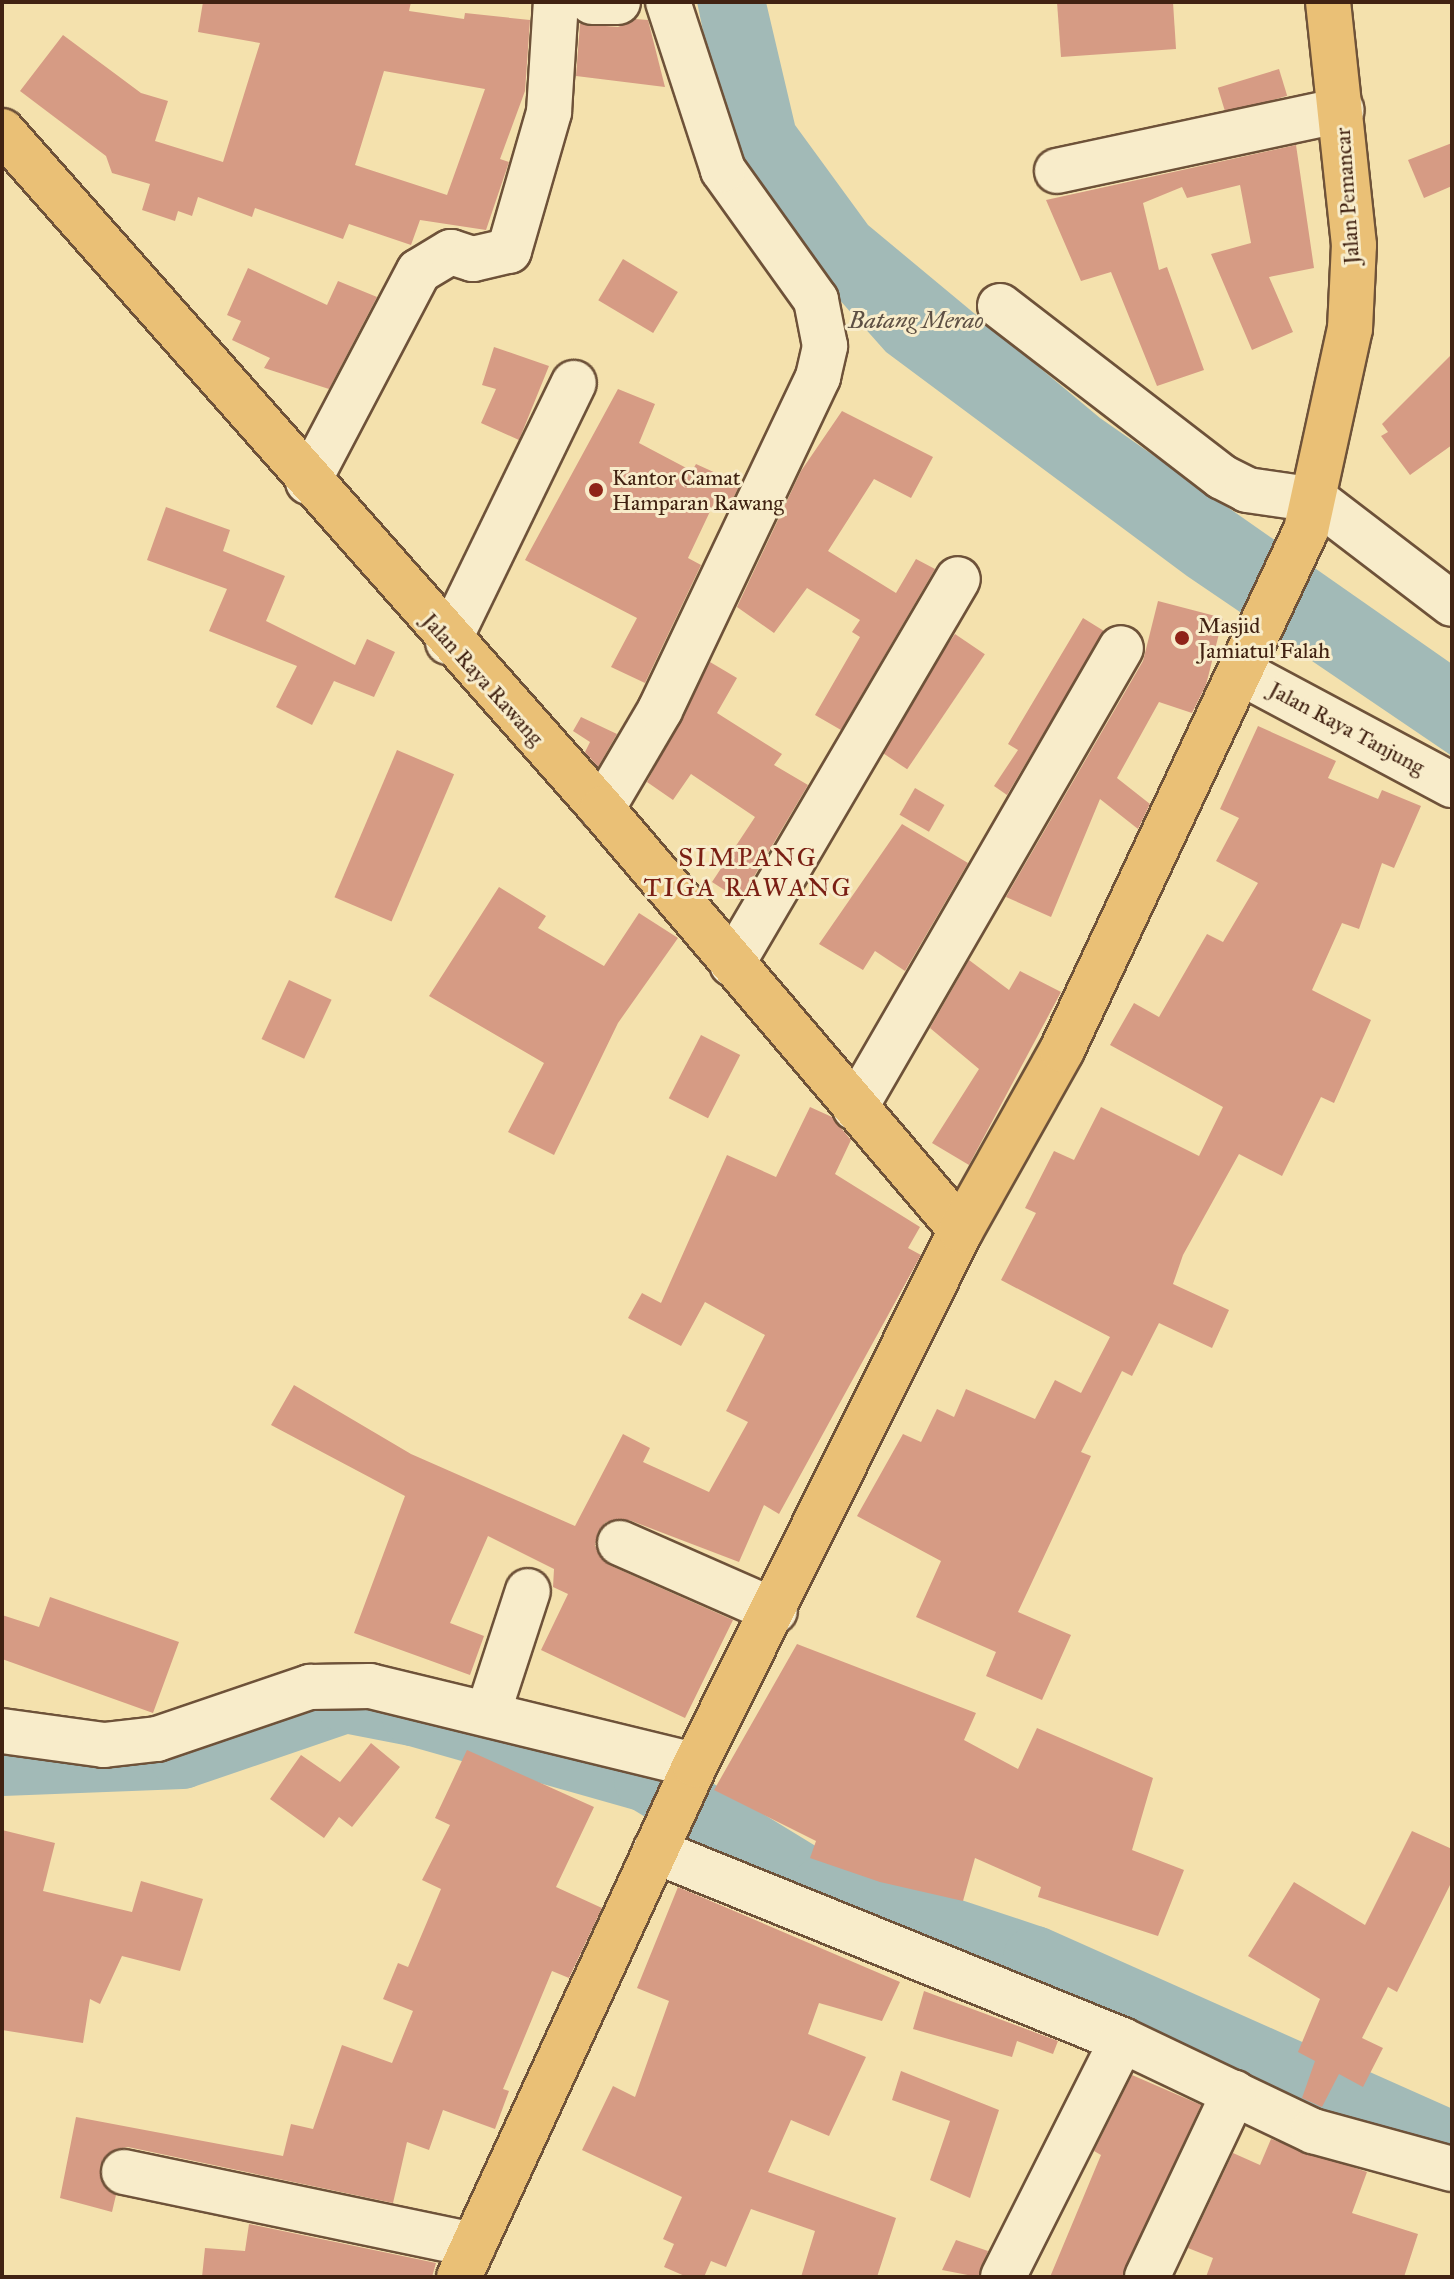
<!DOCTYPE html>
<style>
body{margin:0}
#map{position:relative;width:1454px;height:2279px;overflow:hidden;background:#f4e1ad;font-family:"IM FELL Great Primer",serif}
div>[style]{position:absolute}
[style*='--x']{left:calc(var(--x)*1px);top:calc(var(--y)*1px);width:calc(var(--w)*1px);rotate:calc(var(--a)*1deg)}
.water>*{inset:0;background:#a2bab7}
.river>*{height:64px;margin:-32px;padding:0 32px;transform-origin:32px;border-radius:32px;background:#a2bab7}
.building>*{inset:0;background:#d69b84;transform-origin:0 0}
.roads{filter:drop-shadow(2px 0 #6e5239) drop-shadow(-2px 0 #6e5239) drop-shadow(0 2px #6e5239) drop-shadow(0 -2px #6e5239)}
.minor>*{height:44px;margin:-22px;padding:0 22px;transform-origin:22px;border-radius:22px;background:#f8ecca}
.major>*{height:44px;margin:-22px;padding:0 22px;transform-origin:22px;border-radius:22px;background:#eac076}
.dots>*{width:22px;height:22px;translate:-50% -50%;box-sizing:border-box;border:4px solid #f8ecca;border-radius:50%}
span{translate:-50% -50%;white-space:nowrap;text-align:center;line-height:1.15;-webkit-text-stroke:6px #f8ecca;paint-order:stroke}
.street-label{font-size:22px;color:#412212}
.poi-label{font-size:22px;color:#412212}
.left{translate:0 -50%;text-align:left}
.water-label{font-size:24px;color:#5e5044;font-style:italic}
.quarter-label{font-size:26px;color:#7a1f14;letter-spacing:2px}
.frame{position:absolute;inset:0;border:4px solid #412212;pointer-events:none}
</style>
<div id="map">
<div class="water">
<i style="clip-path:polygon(697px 2px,766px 2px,795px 125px,868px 225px,1100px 418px,1452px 664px,1452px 756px,1187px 576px,886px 352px,773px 225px,718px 103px)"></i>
</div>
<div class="river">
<i style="--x:2;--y:1764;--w:180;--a:-2.2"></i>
<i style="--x:182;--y:1757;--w:173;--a:-18.9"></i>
<i style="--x:346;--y:1701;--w:68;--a:11"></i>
<i style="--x:413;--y:1714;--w:242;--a:15.8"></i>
<i style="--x:646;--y:1780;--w:207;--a:31.4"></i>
<i style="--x:823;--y:1888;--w:223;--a:18.3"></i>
<i style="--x:1035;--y:1958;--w:457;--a:24"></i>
</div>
<div class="building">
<i style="clip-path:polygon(evenodd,203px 2px,411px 2px,409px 11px,464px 19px,465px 13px,530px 20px,525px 91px,500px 159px,509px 162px,486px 230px,420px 220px,411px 245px,349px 224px,343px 239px,255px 208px,252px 217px,198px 197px,192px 216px,178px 211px,175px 221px,142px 210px,150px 184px,112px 173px,106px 156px,20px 91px,63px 35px,141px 93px,168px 101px,155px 141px,223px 162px,260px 43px,198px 32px,203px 2px,384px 71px,485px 89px,447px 195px,355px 165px,384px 71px)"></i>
<i style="clip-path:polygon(1057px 2px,1173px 2px,1176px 49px,1061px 57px)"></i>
<i style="clip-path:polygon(635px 19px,648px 20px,665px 87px,576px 76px,580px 24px,618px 27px)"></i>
<i style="left:1279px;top:69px;width:28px;height:64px;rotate:73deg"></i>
<i style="clip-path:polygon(1452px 143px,1452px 186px,1424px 198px,1408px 160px)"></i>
<i style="clip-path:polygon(1296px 145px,1314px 268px,1269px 277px,1293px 332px,1252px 350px,1211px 254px,1251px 243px,1240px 185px,1187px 198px,1182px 187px,1143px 203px,1159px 270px,1167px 267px,1204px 370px,1157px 386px,1111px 272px,1081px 281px,1046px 200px)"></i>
<i style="left:623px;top:259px;width:64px;height:48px;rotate:31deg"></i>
<i style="clip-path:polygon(248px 268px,327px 305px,338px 281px,377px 297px,329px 389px,264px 368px,270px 358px,232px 340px,241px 321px,227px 315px)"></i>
<i style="clip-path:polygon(494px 347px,549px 366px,519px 440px,481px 423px,496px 389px,482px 385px)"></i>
<i style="clip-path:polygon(1452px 354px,1452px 445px,1410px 475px,1381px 436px,1388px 432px,1382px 424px)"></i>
<i style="clip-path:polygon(618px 389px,655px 404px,639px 443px,692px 471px,696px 464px,740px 484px,728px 509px,714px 503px,688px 558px,701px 565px,645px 683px,611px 667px,637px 618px,525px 560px)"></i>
<i style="clip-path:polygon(842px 411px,933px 457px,911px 498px,874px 479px,828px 551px,896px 593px,916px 559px,935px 569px,841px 730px,815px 715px,860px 637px,852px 632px,860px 620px,807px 588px,774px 633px,737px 607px,801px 471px)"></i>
<i style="clip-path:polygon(166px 507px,230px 530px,223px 551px,285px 576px,266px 621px,355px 665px,367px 639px,395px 652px,374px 697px,334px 681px,312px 725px,276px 707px,297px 666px,209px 631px,227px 589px,147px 560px)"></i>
<i style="clip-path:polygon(1158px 601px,1223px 618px,1206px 685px,1192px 713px,1159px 702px,1117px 778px,1150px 804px,1138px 829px,1100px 799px,1051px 917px,1006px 897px,1143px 661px)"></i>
<i style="clip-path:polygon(1083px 618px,1104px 631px,1007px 795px,994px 786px,1018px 750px,1008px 744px)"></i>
<i style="left:955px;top:634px;width:36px;height:139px;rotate:34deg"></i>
<i style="clip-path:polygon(710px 662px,737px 678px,717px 713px,782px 754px,774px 765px,808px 785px,740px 900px,712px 882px,755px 817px,691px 774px,673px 800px,647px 782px)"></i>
<i style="clip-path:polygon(581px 717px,617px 734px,598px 767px,585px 752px,590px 742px,573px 731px)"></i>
<i style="clip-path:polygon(1258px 726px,1336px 761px,1328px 778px,1378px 799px,1382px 790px,1421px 806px,1394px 868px,1382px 863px,1359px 929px,1342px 923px,1312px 990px,1371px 1020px,1334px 1103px,1321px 1097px,1282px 1176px,1239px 1154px,1183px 1255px,1173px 1284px,1229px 1310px,1212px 1348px,1159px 1323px,1132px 1376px,1122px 1371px,1081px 1452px,1091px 1456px,1018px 1612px,1071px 1635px,1042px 1700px,986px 1676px,996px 1652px,916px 1617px,941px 1561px,857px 1516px,903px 1434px,921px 1442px,937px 1409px,954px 1417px,966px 1389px,1035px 1419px,1055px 1380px,1081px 1393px,1110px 1337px,1001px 1280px,1036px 1213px,1025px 1208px,1054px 1151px,1074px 1160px,1101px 1107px,1199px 1156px,1223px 1107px,1110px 1045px,1134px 1003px,1159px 1017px,1207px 934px,1223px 942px,1258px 883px,1216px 861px,1239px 818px,1220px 809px)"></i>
<i style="left:397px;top:750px;width:62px;height:160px;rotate:23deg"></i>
<i style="left:915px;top:788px;width:34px;height:31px;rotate:30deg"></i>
<i style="clip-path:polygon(902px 824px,968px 863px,905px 971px,875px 951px,863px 970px,819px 944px)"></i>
<i style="clip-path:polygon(499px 887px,546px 916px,538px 928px,604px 966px,639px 913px,678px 938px,618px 1023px,554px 1155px,508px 1132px,544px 1063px,429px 996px)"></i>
<i style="clip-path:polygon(969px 960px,1009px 990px,1020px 971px,1061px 992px,969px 1165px,932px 1143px,979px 1069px,930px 1028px)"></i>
<i style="left:289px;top:980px;width:47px;height:65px;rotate:25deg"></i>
<i style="left:701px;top:1035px;width:44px;height:71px;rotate:27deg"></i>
<i style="clip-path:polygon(810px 1107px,832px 1117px,851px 1140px,835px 1174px,920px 1227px,908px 1248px,921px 1255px,779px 1514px,764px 1505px,739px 1562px,629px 1520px,606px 1522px,598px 1532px,595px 1546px,609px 1565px,733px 1620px,685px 1718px,541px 1650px,568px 1594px,553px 1587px,554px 1569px,488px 1536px,450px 1623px,484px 1636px,470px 1675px,354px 1633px,405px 1496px,271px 1425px,294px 1385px,411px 1454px,575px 1526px,623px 1434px,650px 1448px,643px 1462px,709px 1492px,748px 1422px,726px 1411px,765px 1335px,705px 1302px,681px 1346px,628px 1318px,642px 1293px,661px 1303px,727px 1155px,776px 1177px)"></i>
<i style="clip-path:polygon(50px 1597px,179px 1642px,153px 1713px,2px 1659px,2px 1615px,39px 1627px)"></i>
<i style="clip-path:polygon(797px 1644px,976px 1713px,964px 1740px,1018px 1769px,1037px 1728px,1153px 1778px,1132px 1850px,1184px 1870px,1158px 1936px,1038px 1897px,1041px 1887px,975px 1858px,963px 1901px,880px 1882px,810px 1858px,816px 1841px,714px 1790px)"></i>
<i style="clip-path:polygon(371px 1743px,400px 1767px,352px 1827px,339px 1817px,324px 1838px,270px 1799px,301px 1755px,340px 1782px)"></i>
<i style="clip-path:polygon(467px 1750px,594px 1807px,556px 1887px,602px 1908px,569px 1978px,552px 1971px,503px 2089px,509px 2091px,495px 2129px,443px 2110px,429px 2150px,407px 2142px,393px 2203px,128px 2147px,116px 2149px,100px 2166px,101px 2180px,116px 2195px,112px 2212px,60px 2198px,76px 2117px,283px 2156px,291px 2124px,313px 2129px,342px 2045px,392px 2063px,413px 2011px,383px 1999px,398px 1963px,408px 1967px,441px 1889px,422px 1880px,450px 1825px,435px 1818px)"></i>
<i style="clip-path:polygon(2px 1830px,55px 1843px,43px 1891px,132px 1912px,141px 1881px,203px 1899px,180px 1971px,122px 1956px,100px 2004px,90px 1999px,83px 2043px,2px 2030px)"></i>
<i style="clip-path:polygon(1412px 1831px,1452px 1849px,1452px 1881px,1397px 1992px,1388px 1987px,1362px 2038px,1383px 2048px,1363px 2087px,1339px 2074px,1322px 2107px,1302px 2098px,1315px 2061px,1298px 2052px,1320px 1999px,1248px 1956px,1294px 1882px,1365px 1925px)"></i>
<i style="clip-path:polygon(678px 1887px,900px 1982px,882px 2021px,819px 2003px,808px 2034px,866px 2057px,829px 2136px,791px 2120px,768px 2172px,896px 2218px,877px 2277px,801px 2277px,815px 2231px,751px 2209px,726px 2267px,711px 2261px,704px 2277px,687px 2277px,664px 2267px,674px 2244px,663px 2239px,682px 2197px,582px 2150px,613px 2086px,635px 2097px,669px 2001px,637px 1988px)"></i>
<i style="clip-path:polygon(924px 1991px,1058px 2041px,1053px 2054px,1017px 2041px,1012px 2057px,913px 2029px)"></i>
<i style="clip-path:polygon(901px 2071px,999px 2110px,970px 2198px,930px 2180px,950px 2121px,892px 2100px)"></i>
<i style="clip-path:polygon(1132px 2075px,1201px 2105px,1122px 2277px,1050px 2277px,1101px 2155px,1094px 2151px)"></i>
<i style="clip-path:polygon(1271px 2139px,1367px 2172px,1352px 2213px,1418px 2234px,1404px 2277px,1206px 2277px,1213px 2258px,1188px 2248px,1233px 2153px,1260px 2165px)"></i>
<i style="clip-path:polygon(249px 2224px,436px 2263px,432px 2277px,202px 2277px,205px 2248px,245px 2251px)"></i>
<i style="clip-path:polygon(956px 2240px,988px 2251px,978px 2277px,942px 2270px)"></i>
</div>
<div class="roads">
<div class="minor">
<i style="--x:592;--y:2;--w:26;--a:0"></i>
<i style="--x:1057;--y:171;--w:291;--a:-12.1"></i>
<i style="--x:1000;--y:306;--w:280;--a:37.6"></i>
<i style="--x:1222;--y:477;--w:28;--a:27"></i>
<i style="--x:1247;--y:490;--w:70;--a:8.2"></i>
<i style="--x:1316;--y:500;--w:171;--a:37.4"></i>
<i style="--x:308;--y:482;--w:238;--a:-62.3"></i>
<i style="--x:419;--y:271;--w:37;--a:-31"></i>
<i style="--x:451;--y:252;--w:23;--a:18"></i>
<i style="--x:473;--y:259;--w:37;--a:-13"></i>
<i style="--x:509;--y:251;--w:145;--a:-73.9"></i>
<i style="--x:549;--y:112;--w:110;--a:-86.4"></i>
<i style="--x:448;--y:642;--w:288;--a:-64.1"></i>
<i style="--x:1242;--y:673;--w:238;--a:28.1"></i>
<i style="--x:602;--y:809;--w:115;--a:-59.6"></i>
<i style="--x:660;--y:710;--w:369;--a:-64.6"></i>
<i style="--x:818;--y:377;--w:32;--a:-77"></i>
<i style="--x:825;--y:346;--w:47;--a:-101.1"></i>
<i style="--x:816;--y:300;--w:160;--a:-125.6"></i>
<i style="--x:723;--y:170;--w:177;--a:-108.1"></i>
<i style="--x:732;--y:964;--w:446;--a:-59.6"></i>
<i style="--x:855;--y:1108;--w:531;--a:-59.96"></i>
<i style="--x:620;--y:1543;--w:169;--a:23.7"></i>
<i style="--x:489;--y:1710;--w:125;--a:-71.9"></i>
<i style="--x:2;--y:1731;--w:103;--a:7.8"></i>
<i style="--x:104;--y:1745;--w:53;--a:-6.5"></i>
<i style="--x:157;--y:1739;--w:162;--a:-18.8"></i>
<i style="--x:310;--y:1687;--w:60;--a:-1"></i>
<i style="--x:370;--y:1686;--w:334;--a:13.7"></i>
<i style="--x:655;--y:1851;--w:504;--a:22.03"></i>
<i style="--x:1122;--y:2040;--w:212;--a:25.5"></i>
<i style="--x:1313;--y:2131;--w:144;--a:15.3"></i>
<i style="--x:124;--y:2172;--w:357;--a:11.8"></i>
<i style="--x:1003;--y:2277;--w:265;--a:-63.3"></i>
<i style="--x:1147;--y:2277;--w:204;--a:-64.7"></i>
</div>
<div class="major">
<i style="--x:2;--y:131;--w:905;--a:48.49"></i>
<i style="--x:602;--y:809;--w:553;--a:49.54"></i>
<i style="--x:459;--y:2277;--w:564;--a:-65.25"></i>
<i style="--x:695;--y:1765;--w:597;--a:-63.56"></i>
<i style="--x:961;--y:1230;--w:206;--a:-60.7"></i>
<i style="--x:1062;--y:1050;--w:574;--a:-64.86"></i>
<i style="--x:1306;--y:530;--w:206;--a:-77.7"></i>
<i style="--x:1350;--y:329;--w:84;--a:-87.3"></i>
<i style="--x:1354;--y:245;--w:244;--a:-96.1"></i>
</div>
</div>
<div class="dots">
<i style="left:596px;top:490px;background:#8f2418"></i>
<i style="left:1182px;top:638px;background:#8f2418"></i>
</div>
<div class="street-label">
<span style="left:1347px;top:196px;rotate:-94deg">Jalan Pemancar</span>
<span style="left:483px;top:679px;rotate:48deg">Jalan Raya Rawang</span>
<span style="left:1347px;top:728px;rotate:28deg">Jalan Raya Tanjung</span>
</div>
<div class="poi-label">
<span class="left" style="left:612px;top:490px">Kantor Camat<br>Hamparan Rawang</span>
<span class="left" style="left:1198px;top:638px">Masjid<br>Jamiatul Falah</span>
</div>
<div class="water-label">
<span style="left:916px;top:321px">Batang Merao</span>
</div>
<div class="quarter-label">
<span style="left:748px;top:873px">SIMPANG<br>TIGA RAWANG</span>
</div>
<div class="frame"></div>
</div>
